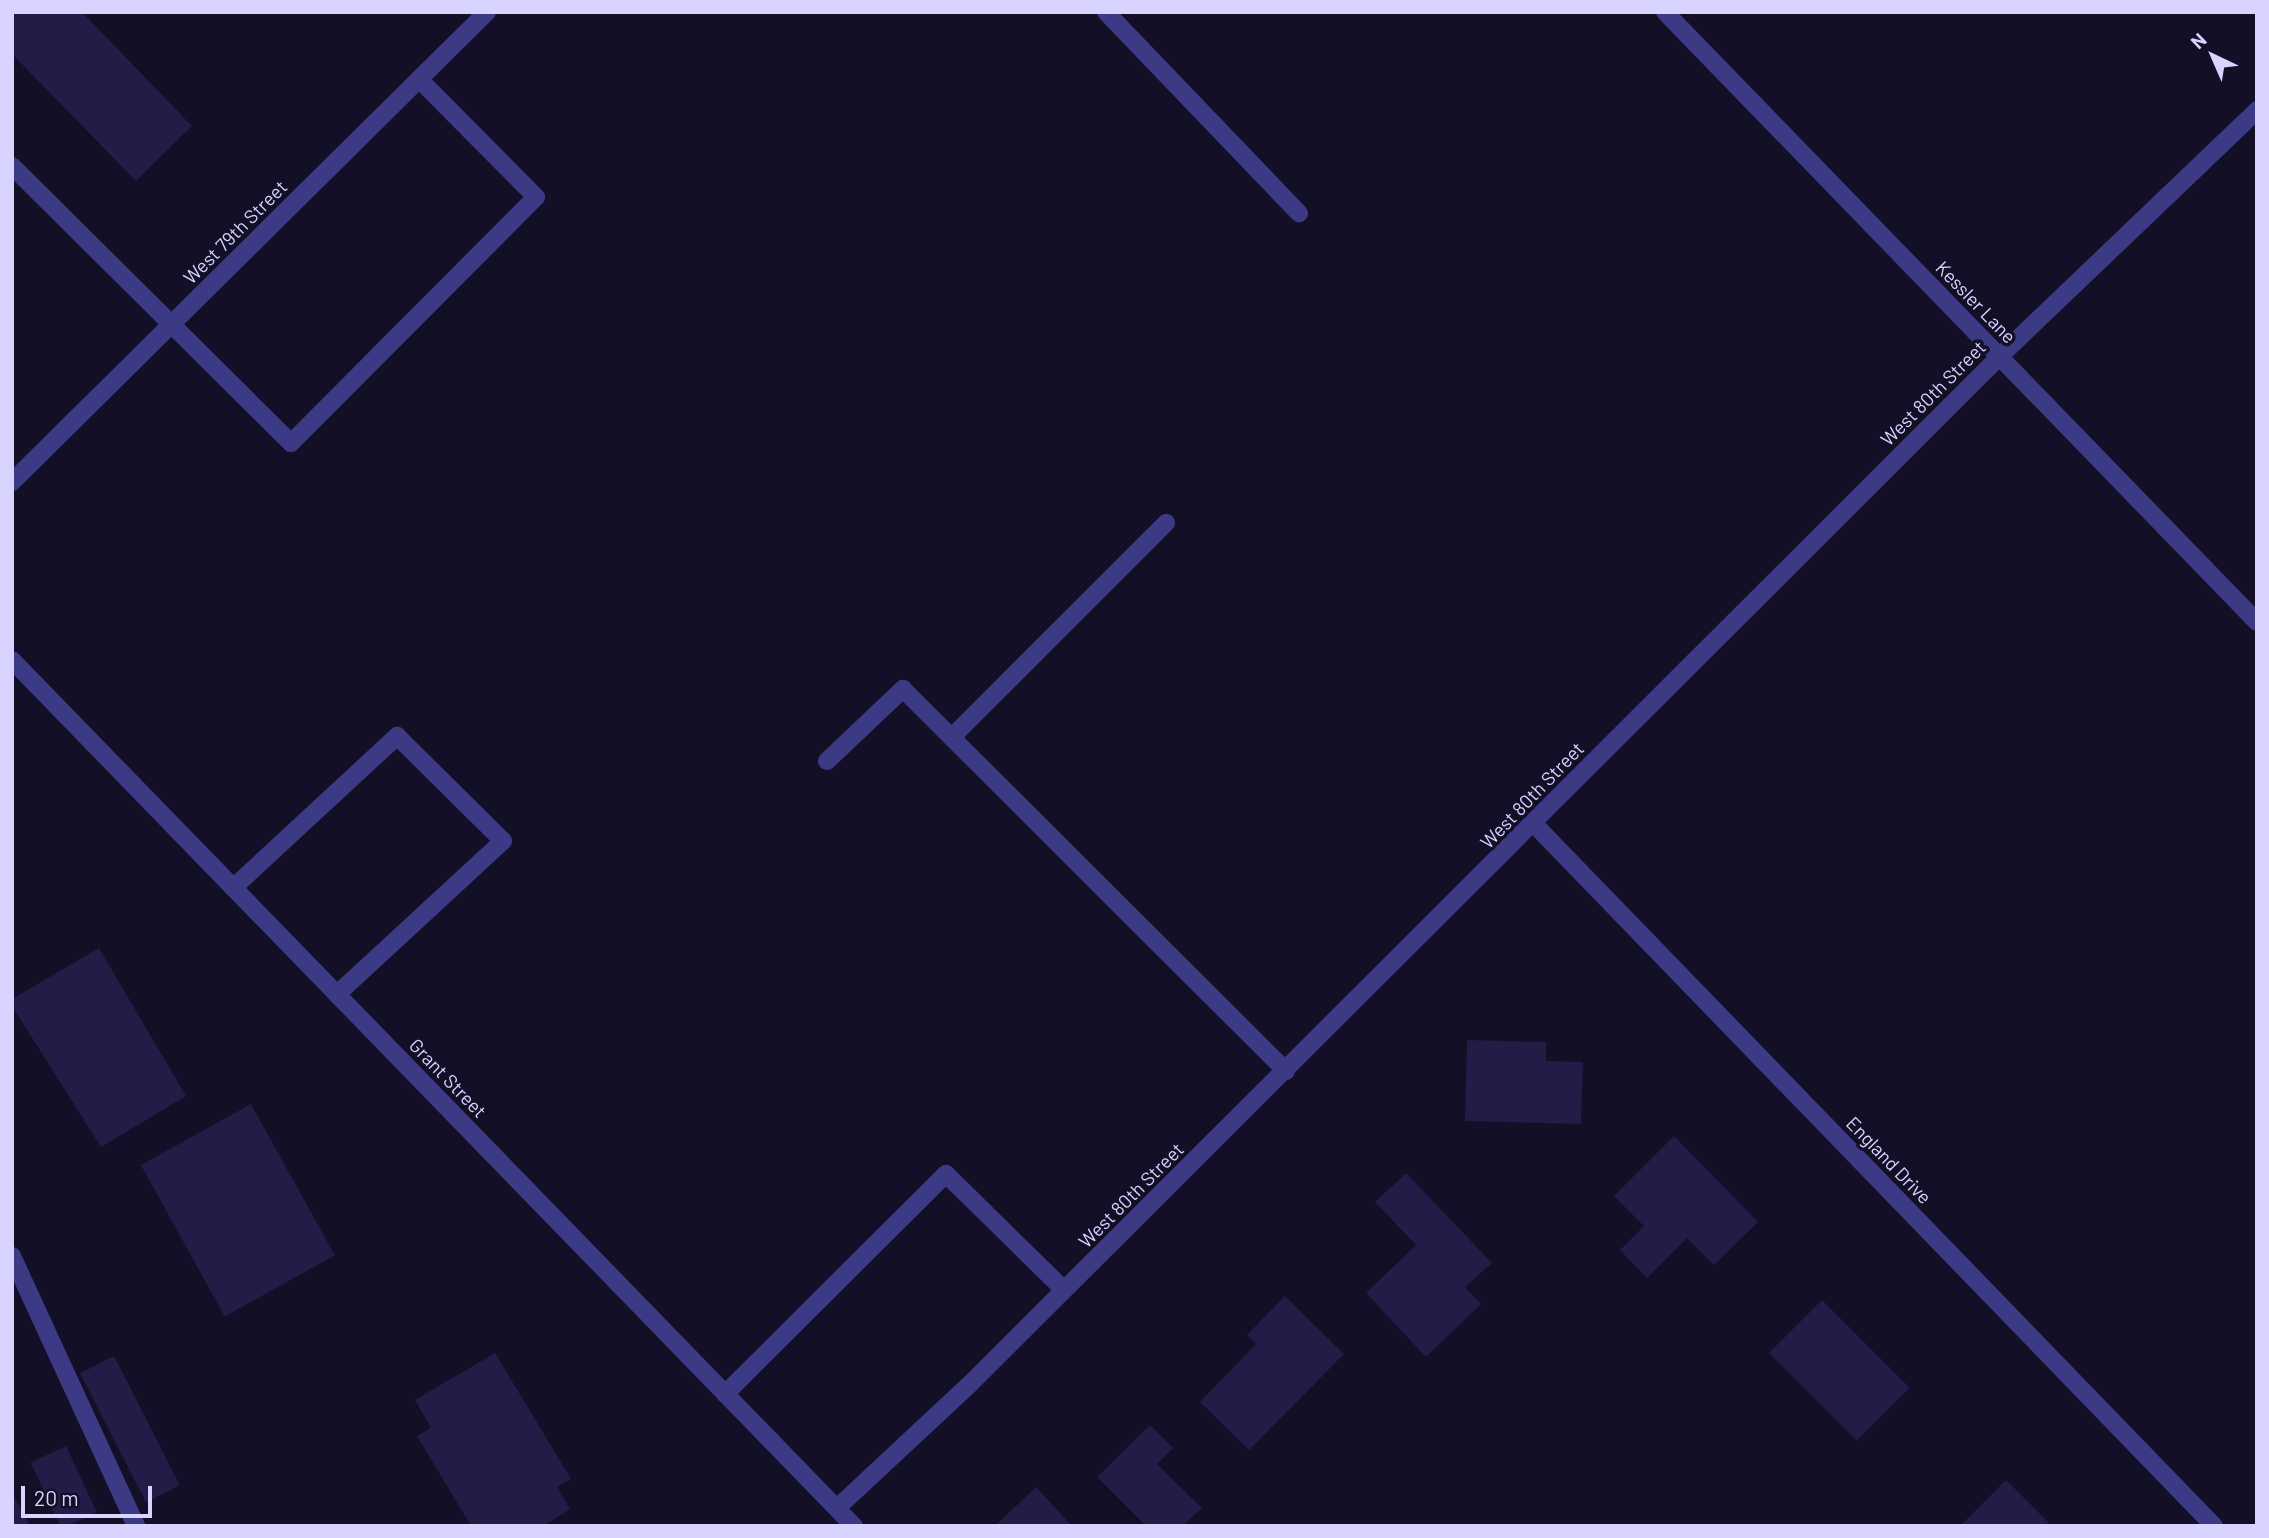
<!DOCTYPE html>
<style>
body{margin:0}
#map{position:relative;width:2269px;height:1538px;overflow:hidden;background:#130f26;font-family:Barlow,sans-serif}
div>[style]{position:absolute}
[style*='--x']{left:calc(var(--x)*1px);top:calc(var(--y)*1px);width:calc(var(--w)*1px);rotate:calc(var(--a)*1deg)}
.building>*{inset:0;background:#241b47;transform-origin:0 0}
.minor>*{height:18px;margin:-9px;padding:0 9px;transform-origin:9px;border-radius:9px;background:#3d3a85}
span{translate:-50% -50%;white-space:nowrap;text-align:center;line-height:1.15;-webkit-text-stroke:7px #130f26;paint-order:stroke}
.street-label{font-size:19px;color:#d9d4ff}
.frame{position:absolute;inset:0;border:14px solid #d9d4ff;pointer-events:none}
.north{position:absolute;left:2178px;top:21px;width:70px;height:70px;-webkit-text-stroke:5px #130f26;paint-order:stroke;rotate:316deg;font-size:19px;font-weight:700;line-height:28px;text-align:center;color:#d9d4ff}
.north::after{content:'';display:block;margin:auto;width:24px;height:32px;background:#d9d4ff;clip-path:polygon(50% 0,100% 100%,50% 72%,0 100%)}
.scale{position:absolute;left:21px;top:1486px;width:131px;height:32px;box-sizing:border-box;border:4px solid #d9d4ff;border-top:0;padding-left:9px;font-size:21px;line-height:24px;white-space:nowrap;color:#d9d4ff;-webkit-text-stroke:5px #130f26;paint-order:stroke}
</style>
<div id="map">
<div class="building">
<i style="clip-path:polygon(12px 12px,82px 12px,192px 126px,136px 181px,12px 54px)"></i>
<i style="clip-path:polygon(99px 948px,186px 1096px,101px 1147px,12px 1006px,12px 999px)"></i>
<i style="clip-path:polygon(1467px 1040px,1546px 1042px,1546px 1061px,1583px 1062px,1581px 1124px,1465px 1121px)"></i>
<i style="left:251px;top:1104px;width:173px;height:126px;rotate:61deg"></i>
<i style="clip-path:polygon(1674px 1136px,1758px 1222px,1714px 1265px,1687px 1238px,1647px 1278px,1620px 1250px,1644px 1226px,1614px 1196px)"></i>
<i style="clip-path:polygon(1406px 1173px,1492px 1263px,1465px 1287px,1481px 1304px,1426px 1357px,1366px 1293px,1416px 1245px,1375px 1202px)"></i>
<i style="clip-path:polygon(1285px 1296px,1344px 1354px,1249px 1450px,1200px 1402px,1256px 1344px,1247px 1335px)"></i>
<i style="left:1822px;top:1300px;width:124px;height:75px;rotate:45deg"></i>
<i style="clip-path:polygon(495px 1353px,571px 1479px,557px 1487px,570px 1509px,543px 1526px,471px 1526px,417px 1436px,431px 1428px,415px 1400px)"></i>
<i style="left:114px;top:1356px;width:145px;height:38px;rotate:63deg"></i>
<i style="clip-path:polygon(1150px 1425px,1173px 1448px,1157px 1464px,1202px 1508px,1183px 1526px,1146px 1526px,1097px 1477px)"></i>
<i style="left:66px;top:1446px;width:73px;height:39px;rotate:65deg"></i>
<i style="clip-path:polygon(2006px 1480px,2052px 1526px,1960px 1526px)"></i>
<i style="clip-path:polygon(1036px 1487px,1072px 1526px,995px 1526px)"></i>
<i style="clip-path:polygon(14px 1496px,30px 1526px,12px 1526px)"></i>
</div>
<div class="minor">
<i style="--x:1106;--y:12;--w:279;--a:46.2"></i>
<i style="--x:1665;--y:12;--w:850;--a:45.86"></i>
<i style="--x:12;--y:166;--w:393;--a:44.8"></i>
<i style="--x:291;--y:443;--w:347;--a:-45.1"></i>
<i style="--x:536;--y:197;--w:166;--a:-134.8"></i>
<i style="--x:12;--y:482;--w:668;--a:-44.7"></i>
<i style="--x:12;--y:660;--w:1208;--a:45.81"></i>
<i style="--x:952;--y:737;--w:303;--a:-45"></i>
<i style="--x:827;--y:761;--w:105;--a:-43.5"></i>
<i style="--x:903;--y:689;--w:541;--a:44.93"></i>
<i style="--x:1534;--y:824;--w:977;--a:45.91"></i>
<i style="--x:233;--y:888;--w:224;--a:-42.8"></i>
<i style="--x:397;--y:736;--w:149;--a:44.7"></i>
<i style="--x:503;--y:841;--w:226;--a:137.3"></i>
<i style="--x:12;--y:1256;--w:297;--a:65.3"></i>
<i style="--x:725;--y:1394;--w:312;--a:-44.9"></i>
<i style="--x:946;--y:1174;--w:165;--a:44.5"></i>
<i style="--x:837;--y:1508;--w:182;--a:-43"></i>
<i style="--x:970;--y:1384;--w:1455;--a:-44.94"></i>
<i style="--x:2000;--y:356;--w:356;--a:-43.7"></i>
</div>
<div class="street-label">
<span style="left:235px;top:232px;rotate:-45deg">West 79th Street</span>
<span style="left:1976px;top:302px;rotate:46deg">Kessler Lane</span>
<span style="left:1933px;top:393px;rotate:-45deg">West 80th Street</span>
<span style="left:1532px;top:795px;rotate:-46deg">West 80th Street</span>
<span style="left:448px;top:1078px;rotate:46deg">Grant Street</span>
<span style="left:1889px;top:1160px;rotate:46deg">England Drive</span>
<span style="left:1131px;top:1195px;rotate:-45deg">West 80th Street</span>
</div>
<div class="frame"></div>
<div class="north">N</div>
<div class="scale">20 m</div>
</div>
